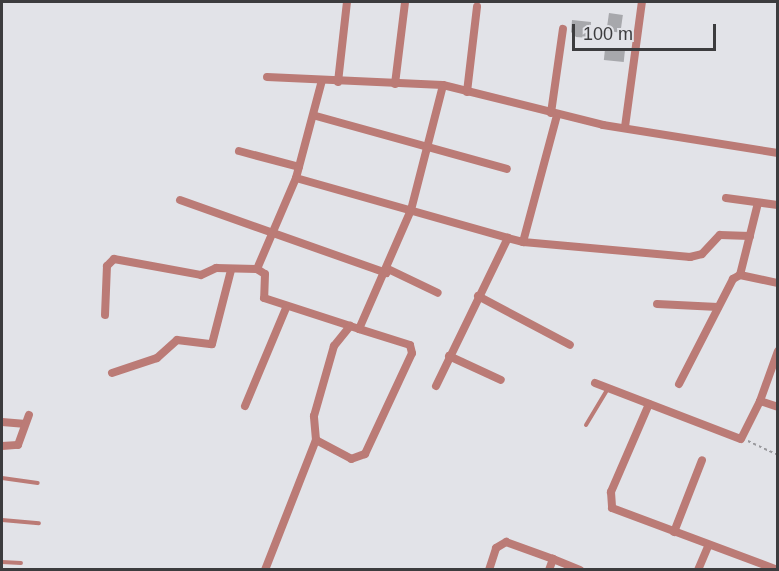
<!DOCTYPE html>
<style>
body{margin:0}
#map{position:relative;width:779px;height:571px;overflow:hidden;background:#e2e3e8;font-family:Arial,sans-serif}
div>[style]{position:absolute}
[style*='--x']{left:calc(var(--x)*1px);top:calc(var(--y)*1px);width:calc(var(--w)*1px);rotate:calc(var(--a)*1deg)}
.building>*{inset:0;background:#a7a8ac;transform-origin:0 0}
.path>*{height:1.5px;margin-top:-0.75px;transform-origin:0;background:repeating-linear-gradient(90deg,#99999d 0 3px,transparent 0 6px)}
.lane>*{height:4px;margin:-2px;padding:0 2px;transform-origin:2px;border-radius:2px;background:#bb7b76}
.street>*{height:8px;margin:-4px;padding:0 4px;transform-origin:4px;border-radius:4px;background:#bb7b76}
span{translate:-50% -50%;white-space:nowrap;text-align:center;line-height:1.15;-webkit-text-stroke:6px #e2e3e8;paint-order:stroke}
.frame{position:absolute;inset:0;border:3px solid #3c3c3e;pointer-events:none}
.scale{position:absolute;left:572px;top:24px;width:144px;height:27px;box-sizing:border-box;border:3px solid #3c3c3e;border-top:0;padding-left:8px;font-size:18px;line-height:21px;white-space:nowrap;color:#3c3c3e;-webkit-text-stroke:4px #e2e3e8;paint-order:stroke}
</style>
<div id="map">
<div class="building">
<i style="left:609px;top:13px;width:14px;height:18px;rotate:8deg"></i>
<i style="clip-path:polygon(572px 20px,591px 22px,590px 38px,576px 37px,571px 32px)"></i>
<i style="left:605px;top:49px;width:20px;height:11px;rotate:6deg"></i>
</div>
<div class="path">
<i style="--x:748;--y:441;--w:33;--a:25"></i>
</div>
<div class="lane">
<i style="--x:586;--y:425;--w:41;--a:-59"></i>
<i style="--x:2;--y:478;--w:36;--a:8"></i>
<i style="--x:2;--y:520;--w:37;--a:5"></i>
<i style="--x:2;--y:562;--w:19;--a:3"></i>
</div>
<div class="street">
<i style="--x:267;--y:77;--w:176;--a:2.6"></i>
<i style="--x:443;--y:85;--w:165;--a:14"></i>
<i style="--x:603;--y:125;--w:177;--a:9.1"></i>
<i style="--x:338;--y:82;--w:81;--a:-83.6"></i>
<i style="--x:395;--y:84;--w:83;--a:-83"></i>
<i style="--x:467;--y:92;--w:86;--a:-83.3"></i>
<i style="--x:551;--y:113;--w:85;--a:-81.9"></i>
<i style="--x:316;--y:116;--w:198;--a:15.5"></i>
<i style="--x:625;--y:127;--w:126;--a:-82.3"></i>
<i style="--x:239;--y:151;--w:62;--a:14.9"></i>
<i style="--x:296;--y:178;--w:220;--a:15.8"></i>
<i style="--x:726;--y:198;--w:52;--a:7.7"></i>
<i style="--x:180;--y:200;--w:219;--a:19.5"></i>
<i style="--x:523;--y:242;--w:168;--a:5.1"></i>
<i style="--x:690;--y:257;--w:12;--a:-14"></i>
<i style="--x:702;--y:254;--w:26;--a:-47"></i>
<i style="--x:720;--y:235;--w:30;--a:2"></i>
<i style="--x:257;--y:269;--w:9;--a:32"></i>
<i style="--x:265;--y:274;--w:24;--a:92"></i>
<i style="--x:264;--y:298;--w:90;--a:18"></i>
<i style="--x:388;--y:269;--w:55;--a:25.6"></i>
<i style="--x:740;--y:275;--w:39;--a:12"></i>
<i style="--x:478;--y:296;--w:104;--a:28"></i>
<i style="--x:657;--y:304;--w:61;--a:2.8"></i>
<i style="--x:105;--y:315;--w:49;--a:-87.7"></i>
<i style="--x:107;--y:266;--w:10;--a:-45"></i>
<i style="--x:114;--y:259;--w:88;--a:10.4"></i>
<i style="--x:201;--y:275;--w:17;--a:-25"></i>
<i style="--x:216;--y:268;--w:41;--a:1.4"></i>
<i style="--x:257;--y:269;--w:99;--a:-66.8"></i>
<i style="--x:296;--y:178;--w:101;--a:-75.1"></i>
<i style="--x:449;--y:356;--w:57;--a:24.8"></i>
<i style="--x:112;--y:373;--w:47;--a:-18.4"></i>
<i style="--x:157;--y:358;--w:27;--a:-42"></i>
<i style="--x:177;--y:340;--w:35;--a:7"></i>
<i style="--x:212;--y:344;--w:76;--a:-75.6"></i>
<i style="--x:595;--y:383;--w:156;--a:21"></i>
<i style="--x:741;--y:439;--w:42;--a:-63.4"></i>
<i style="--x:760;--y:401;--w:19;--a:18"></i>
<i style="--x:679;--y:384;--w:118;--a:-62.8"></i>
<i style="--x:733;--y:279;--w:8;--a:-30"></i>
<i style="--x:740;--y:275;--w:74;--a:-76"></i>
<i style="--x:436;--y:386;--w:165;--a:-64.1"></i>
<i style="--x:508;--y:238;--w:16;--a:15"></i>
<i style="--x:523;--y:242;--w:131;--a:-75"></i>
<i style="--x:760;--y:401;--w:53;--a:-70.2"></i>
<i style="--x:649;--y:404;--w:96;--a:113.4"></i>
<i style="--x:611;--y:492;--w:16;--a:86"></i>
<i style="--x:612;--y:508;--w:174;--a:20.5"></i>
<i style="--x:245;--y:406;--w:106;--a:-67.3"></i>
<i style="--x:2;--y:422;--w:21;--a:5"></i>
<i style="--x:316;--y:440;--w:40;--a:28"></i>
<i style="--x:351;--y:459;--w:15;--a:-20"></i>
<i style="--x:365;--y:454;--w:111;--a:-65"></i>
<i style="--x:412;--y:353;--w:8;--a:-104"></i>
<i style="--x:410;--y:345;--w:53;--a:-162.6"></i>
<i style="--x:2;--y:446;--w:16;--a:-4"></i>
<i style="--x:18;--y:445;--w:32;--a:-70"></i>
<i style="--x:674;--y:532;--w:77;--a:-68.7"></i>
<i style="--x:265;--y:570;--w:140;--a:-68.6"></i>
<i style="--x:316;--y:440;--w:24;--a:-95"></i>
<i style="--x:314;--y:416;--w:73;--a:-74.1"></i>
<i style="--x:334;--y:346;--w:26;--a:-51"></i>
<i style="--x:350;--y:326;--w:9;--a:18"></i>
<i style="--x:359;--y:329;--w:130;--a:-66.4"></i>
<i style="--x:411;--y:210;--w:129;--a:-75.6"></i>
<i style="--x:489;--y:570;--w:23;--a:-72"></i>
<i style="--x:496;--y:548;--w:12;--a:-31"></i>
<i style="--x:506;--y:542;--w:50;--a:19.9"></i>
<i style="--x:549;--y:570;--w:12;--a:-70"></i>
<i style="--x:553;--y:559;--w:29;--a:22"></i>
<i style="--x:698;--y:570;--w:25;--a:-67"></i>
</div>
<div class="frame"></div>
<div class="scale">100 m</div>
</div>
